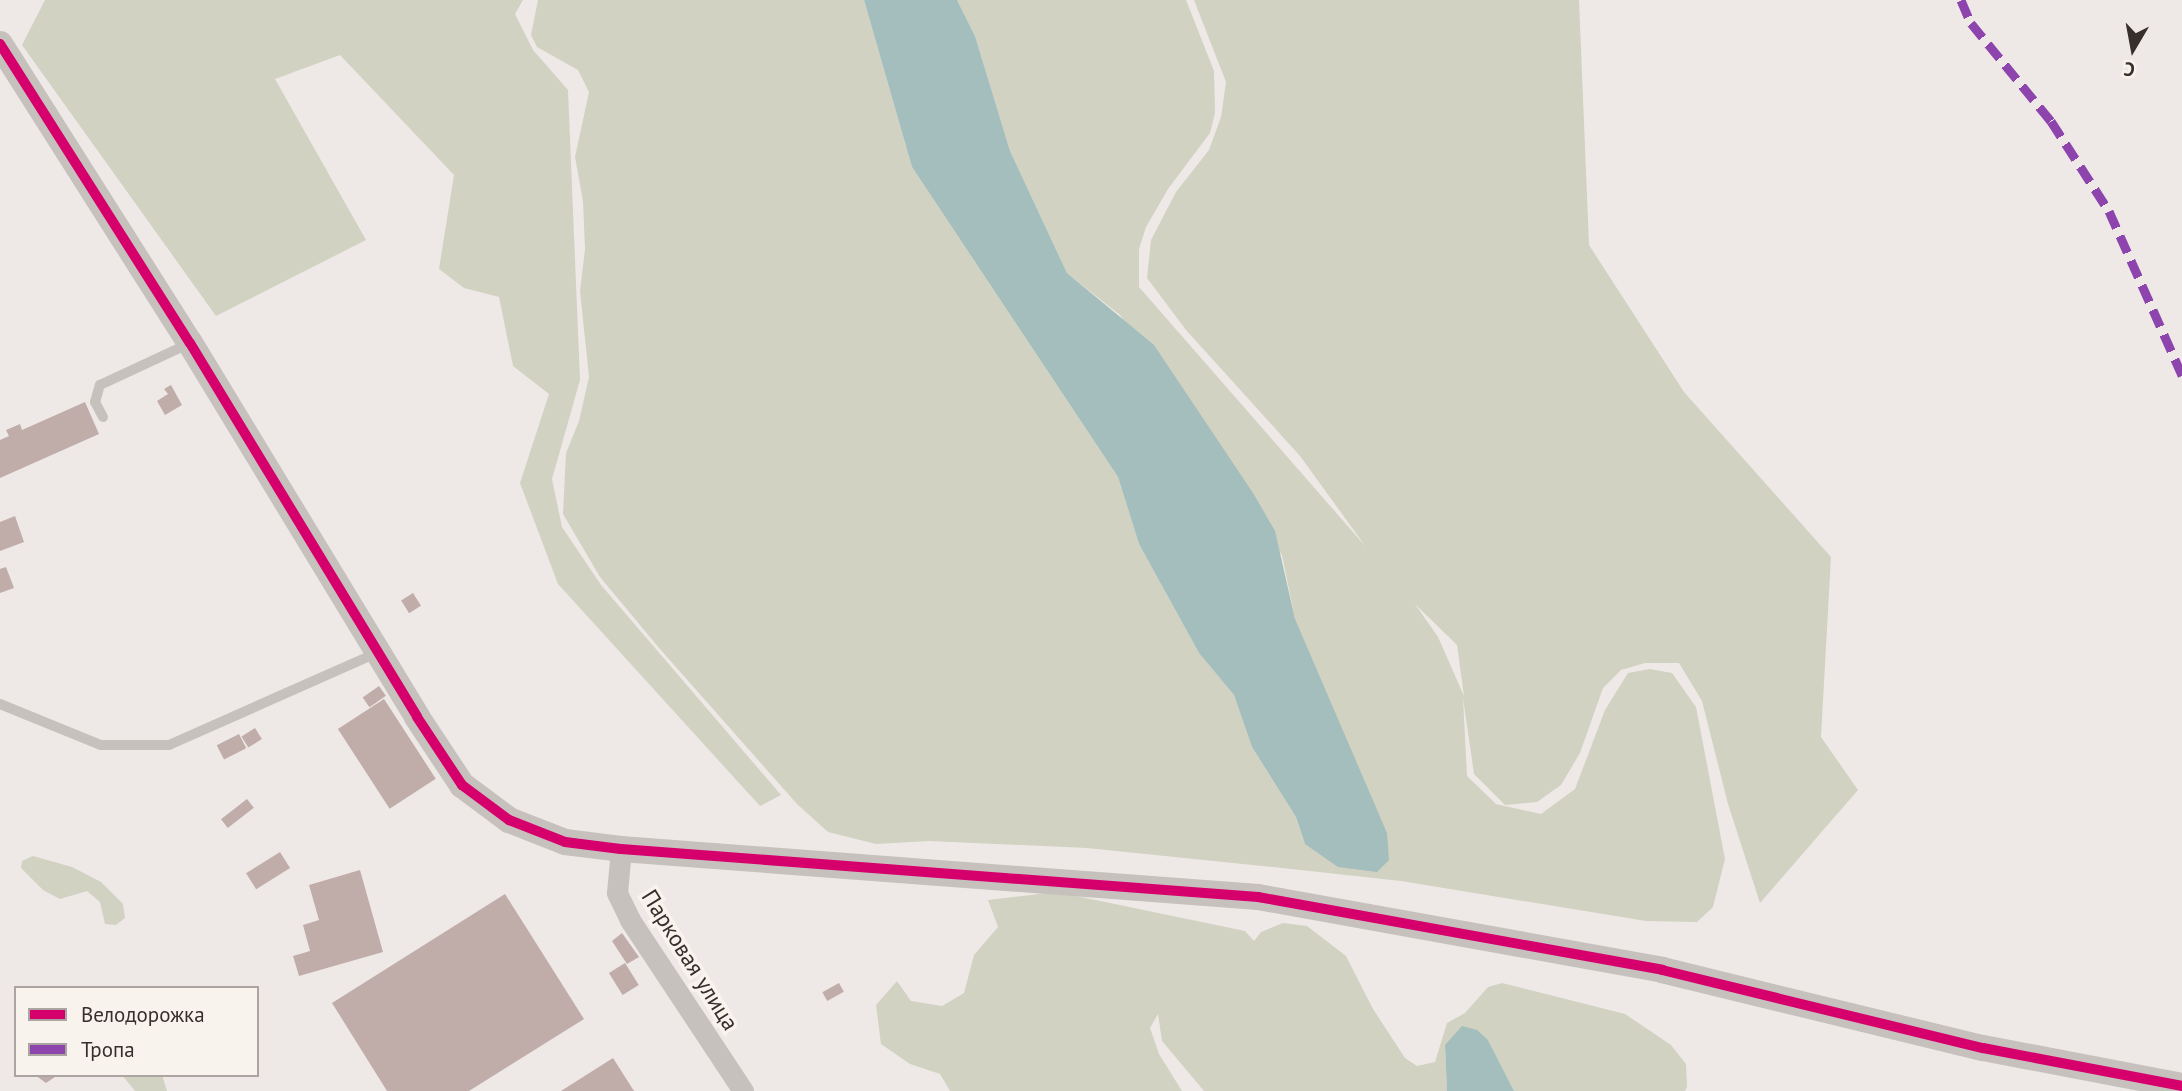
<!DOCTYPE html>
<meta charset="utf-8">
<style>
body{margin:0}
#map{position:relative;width:2182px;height:1091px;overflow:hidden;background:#eee9e6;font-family:"PT Sans",sans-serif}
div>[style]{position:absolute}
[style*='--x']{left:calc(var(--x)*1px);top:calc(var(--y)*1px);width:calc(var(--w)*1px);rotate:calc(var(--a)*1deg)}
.green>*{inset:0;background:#d1d2c1}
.water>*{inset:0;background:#a3bebc}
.building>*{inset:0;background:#c0ada9;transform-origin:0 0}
.service>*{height:10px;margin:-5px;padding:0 5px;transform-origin:5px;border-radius:5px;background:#c7c1be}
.minor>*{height:21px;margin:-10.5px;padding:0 10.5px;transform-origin:10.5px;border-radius:10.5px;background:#c7c1be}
.tertiary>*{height:26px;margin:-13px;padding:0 13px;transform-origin:13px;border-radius:13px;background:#c7c1be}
.quiet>*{height:9px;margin-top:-4.5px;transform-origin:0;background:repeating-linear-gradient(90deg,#8e44ad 0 18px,transparent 0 27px)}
.cycleway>*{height:10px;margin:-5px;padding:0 5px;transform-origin:5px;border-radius:5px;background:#d6006c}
span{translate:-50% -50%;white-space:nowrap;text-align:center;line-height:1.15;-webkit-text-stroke:7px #f9f3ee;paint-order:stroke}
.street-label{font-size:23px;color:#382e2c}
.legend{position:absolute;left:14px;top:986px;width:245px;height:91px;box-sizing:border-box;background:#f9f3ee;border:2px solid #aca4a0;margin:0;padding:9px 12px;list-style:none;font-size:21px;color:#382e2c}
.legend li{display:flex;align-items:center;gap:14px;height:35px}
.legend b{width:35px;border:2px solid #aca4a0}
.north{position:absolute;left:2098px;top:14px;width:70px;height:70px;-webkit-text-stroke:5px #f9f3ee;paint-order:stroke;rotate:190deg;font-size:19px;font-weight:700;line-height:28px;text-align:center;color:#382e2c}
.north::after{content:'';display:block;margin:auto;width:24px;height:32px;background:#382e2c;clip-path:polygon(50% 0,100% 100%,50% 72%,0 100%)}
</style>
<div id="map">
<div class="green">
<i style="clip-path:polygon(45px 0,523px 0,515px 14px,533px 50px,568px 90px,580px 380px,552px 479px,562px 527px,601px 585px,781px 795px,760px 806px,558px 584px,520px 483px,549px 394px,513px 366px,499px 297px,464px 288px,439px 269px,454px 175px,340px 55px,275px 79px,366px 240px,216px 316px,22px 45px)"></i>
<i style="clip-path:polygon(evenodd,538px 0,864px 0,912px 167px,1118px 477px,1139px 544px,1199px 653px,1234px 695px,1252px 747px,1296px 817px,1305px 844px,1295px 619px,1282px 555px,1120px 315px,1067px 273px,1010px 151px,975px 36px,957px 0,1186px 0,1214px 71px,1215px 113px,1210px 133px,1168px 189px,1146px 227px,1139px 249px,1139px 287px,1366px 547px,1300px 456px,1186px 330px,1147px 278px,1151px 240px,1176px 192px,1209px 150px,1221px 117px,1226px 82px,1194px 0,1579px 0,1589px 245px,1684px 392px,1831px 557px,1821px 737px,1858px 790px,1760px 903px,1728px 804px,1702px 701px,1679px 663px,1645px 663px,1621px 670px,1603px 688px,1580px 753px,1561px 785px,1537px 802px,1505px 805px,1474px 774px,1463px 698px,1467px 776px,1496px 804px,1541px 814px,1575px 789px,1605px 710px,1628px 673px,1650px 669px,1672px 673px,1696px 707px,1725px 859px,1713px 907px,1697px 922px,1646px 921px,1401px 881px,1273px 867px,1087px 848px,929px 841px,876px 844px,828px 832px,797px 804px,660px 649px,600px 577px,563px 514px,566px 453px,579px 421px,589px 377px,580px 291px,585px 249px,583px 201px,575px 157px,589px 92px,578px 70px,537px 47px,531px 35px,538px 0,1415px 604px,1457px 645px,1464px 696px,1438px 637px,1415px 604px)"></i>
<i style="clip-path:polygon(33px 856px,72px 867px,101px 882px,123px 904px,125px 918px,116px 925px,105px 924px,100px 902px,87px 891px,60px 899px,43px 890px,21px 868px,22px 861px)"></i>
<i style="clip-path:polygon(1057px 892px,1245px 931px,1254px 941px,1261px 932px,1283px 923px,1307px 926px,1346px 956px,1373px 1009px,1405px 1058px,1417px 1066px,1435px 1062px,1447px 1023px,1465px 1013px,1488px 987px,1502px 983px,1625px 1014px,1671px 1045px,1686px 1064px,1687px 1087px,1685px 1091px,1514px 1091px,1488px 1040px,1445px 1045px,1447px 1091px,1204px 1091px,1162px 1041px,1158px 1014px,1150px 1028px,1159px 1054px,1182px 1091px,950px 1091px,940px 1074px,910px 1064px,881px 1044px,876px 1005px,897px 981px,911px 1001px,942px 1006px,964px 993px,974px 955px,998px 927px,988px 900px)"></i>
<i style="clip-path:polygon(122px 1075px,162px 1075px,167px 1091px,135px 1091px)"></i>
</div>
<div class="water">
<i style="clip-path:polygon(864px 0,957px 0,975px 36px,1010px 151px,1067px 273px,1154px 345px,1253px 493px,1275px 531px,1295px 619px,1387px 833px,1389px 860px,1377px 872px,1338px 867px,1305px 844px,1296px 817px,1252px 747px,1234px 695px,1199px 653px,1139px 544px,1118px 477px,912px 167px)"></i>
<i style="clip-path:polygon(1462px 1026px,1477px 1030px,1488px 1040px,1514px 1091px,1447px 1091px,1445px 1045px)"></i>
</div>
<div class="building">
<i style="clip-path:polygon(171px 385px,182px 405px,165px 415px,157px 401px,168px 394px,164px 389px)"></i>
<i style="clip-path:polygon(85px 402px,99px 434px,0 478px,0 440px,9px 436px,6px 430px,20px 424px,22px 430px)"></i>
<i style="clip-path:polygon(15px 516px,24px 542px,0 551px,0 522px)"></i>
<i style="clip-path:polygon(6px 567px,14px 588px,0 593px,0 569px)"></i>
<i style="left:413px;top:593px;width:15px;height:14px;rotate:58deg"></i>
<i style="left:379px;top:686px;width:12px;height:20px;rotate:55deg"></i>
<i style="left:384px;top:699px;width:95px;height:55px;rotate:57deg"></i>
<i style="left:255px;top:728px;width:13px;height:16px;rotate:58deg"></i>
<i style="left:239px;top:734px;width:16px;height:25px;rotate:63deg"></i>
<i style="left:247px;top:799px;width:11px;height:33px;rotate:52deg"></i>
<i style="left:280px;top:852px;width:19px;height:40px;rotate:58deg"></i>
<i style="clip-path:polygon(360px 870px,383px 952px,299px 976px,293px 956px,310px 951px,303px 925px,319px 920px,309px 885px)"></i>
<i style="clip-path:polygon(505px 894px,584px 1019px,469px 1091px,387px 1091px,332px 1003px)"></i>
<i style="clip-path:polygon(622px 933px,639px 957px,627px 964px,612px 941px)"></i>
<i style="left:625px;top:963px;width:26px;height:19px;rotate:58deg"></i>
<i style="left:839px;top:983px;width:10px;height:19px;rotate:61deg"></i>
<i style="clip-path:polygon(613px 1058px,634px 1091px,561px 1091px)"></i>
<i style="clip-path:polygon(35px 1075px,58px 1075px,46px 1083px)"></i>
</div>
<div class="service">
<i style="--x:103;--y:417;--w:17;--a:-118"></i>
<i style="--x:95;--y:402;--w:18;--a:-74"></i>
<i style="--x:100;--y:385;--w:99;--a:-25"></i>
<i style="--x:0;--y:704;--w:109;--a:22.1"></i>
<i style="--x:101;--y:745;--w:68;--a:0"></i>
<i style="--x:169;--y:745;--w:227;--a:-23.9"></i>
</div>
<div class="minor">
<i style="--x:621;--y:849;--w:44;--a:95.2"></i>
<i style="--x:617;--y:893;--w:30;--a:64"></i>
<i style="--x:630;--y:920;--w:205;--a:56.5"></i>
</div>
<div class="tertiary">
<i style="--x:0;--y:44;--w:354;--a:57.6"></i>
<i style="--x:190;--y:343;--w:437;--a:58.7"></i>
<i style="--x:417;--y:717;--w:82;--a:56.5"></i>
<i style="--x:462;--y:785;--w:59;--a:36.7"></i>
<i style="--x:509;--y:820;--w:60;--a:21.4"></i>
<i style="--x:565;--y:842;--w:56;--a:7.1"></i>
<i style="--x:621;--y:849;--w:639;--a:4.31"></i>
<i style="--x:1258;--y:897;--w:411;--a:10.2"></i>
<i style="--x:1662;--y:970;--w:330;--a:13.7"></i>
<i style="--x:1983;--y:1048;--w:203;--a:10.8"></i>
</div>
<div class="quiet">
<i style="--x:1961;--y:0;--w:25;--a:67"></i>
<i style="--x:1971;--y:23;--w:127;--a:50.8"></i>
<i style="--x:2051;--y:121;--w:107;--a:57.2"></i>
<i style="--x:2109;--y:211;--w:180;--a:66"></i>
</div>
<div class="cycleway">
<i style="--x:0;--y:44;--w:354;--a:57.6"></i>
<i style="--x:190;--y:343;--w:437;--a:58.7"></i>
<i style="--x:417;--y:717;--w:82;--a:56.5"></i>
<i style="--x:462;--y:785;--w:59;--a:36.7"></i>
<i style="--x:509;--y:820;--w:60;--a:21.4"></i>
<i style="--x:565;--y:842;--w:56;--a:7.1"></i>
<i style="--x:621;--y:849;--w:639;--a:4.31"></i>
<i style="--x:1258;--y:897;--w:411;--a:10.2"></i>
<i style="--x:1662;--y:970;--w:330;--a:13.7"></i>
<i style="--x:1983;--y:1048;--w:203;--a:10.8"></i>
</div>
<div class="street-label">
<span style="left:690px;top:960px;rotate:58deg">Парковая улица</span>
</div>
<ul class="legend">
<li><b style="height:9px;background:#d6006c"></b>Велодорожка</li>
<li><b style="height:9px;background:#8e44ad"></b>Тропа</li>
</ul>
<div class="north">С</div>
</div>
